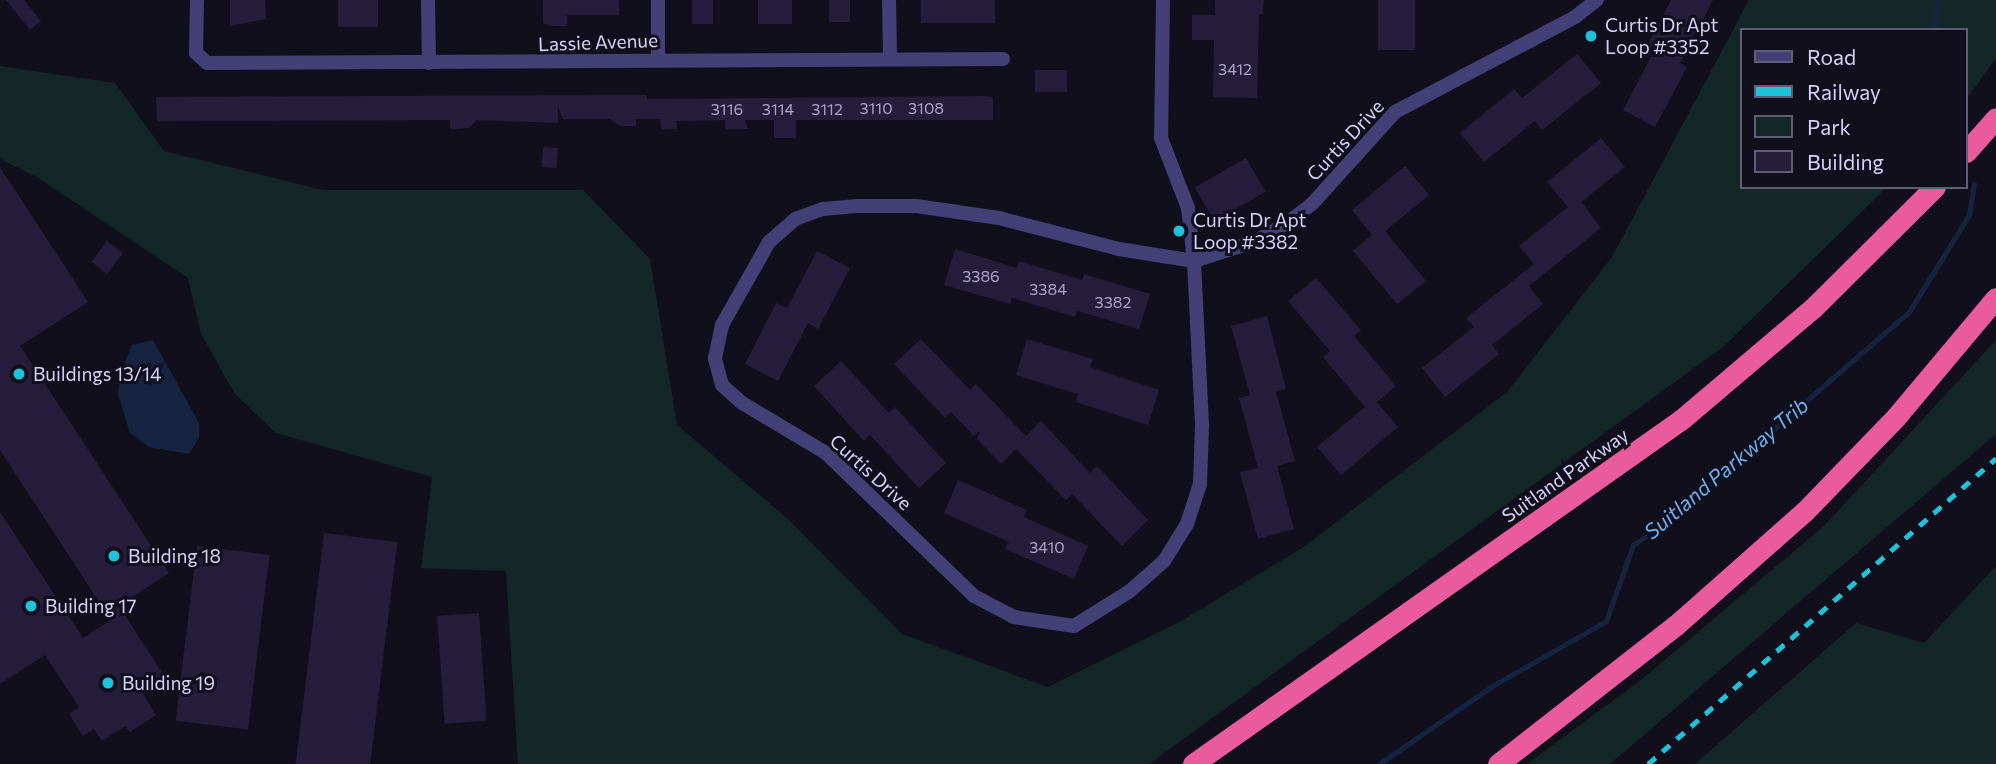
<!DOCTYPE html>
<style>
body{margin:0}
#map{position:relative;width:1996px;height:764px;overflow:hidden;background:#120f1d;font-family:Commissioner,sans-serif}
div>[style]{position:absolute}
[style*='--x']{left:calc(var(--x)*1px);top:calc(var(--y)*1px);width:calc(var(--w)*1px);rotate:calc(var(--a)*1deg)}
.green>*{inset:0;background:#132726}
.water>*{inset:0;background:#152541}
.stream>*{height:4.5px;margin:-2.25px;padding:0 2.25px;transform-origin:2.25px;border-radius:2.25px;background:#152541}
.building>*{inset:0;background:#241d3c;transform-origin:0 0}
.street>*{height:14px;margin:-7px;padding:0 7px;transform-origin:7px;border-radius:7px;background:#433f77}
.highway>*{height:21px;margin:-10.5px;padding:0 10.5px;transform-origin:10.5px;border-radius:10.5px;background:#ea5b9d}
.rail>*{height:4.5px;margin-top:-2.25px;transform-origin:0;background:repeating-linear-gradient(90deg,#1cc3da 0 10px,transparent 0 19px)}
.dots>*{width:19px;height:19px;translate:-50% -50%;box-sizing:border-box;border:4px solid #120f1d;border-radius:50%}
span{translate:-50% -50%;white-space:nowrap;text-align:center;line-height:1.15;-webkit-text-stroke:6px #120f1d;paint-order:stroke}
.number-label{font-size:16px;color:#aaa4ca}
.number-label span{-webkit-text-stroke-width:0}
.poi-label{font-size:19px;color:#d6d1f9}
.left{translate:0 -50%;text-align:left}
.street-label{font-size:19px;color:#d6d1f9}
.water-label{font-size:21px;color:#6caeec;font-style:italic}
.legend{position:absolute;left:1740px;top:28px;width:228px;height:161px;box-sizing:border-box;background:#120f1d;border:2px solid #605d75;margin:0;padding:9px 12px;list-style:none;font-size:21px;color:#d6d1f9}
.legend li{display:flex;align-items:center;gap:14px;height:35px}
.legend b{width:35px;border:2px solid #605d75}
</style>
<div id="map">
<div class="green">
<i style="clip-path:polygon(1749px 0,1996px 0,1996px 58px,1966px 100px,1966px 30px,1742px 30px,1742px 187px,1887px 187px,1723px 347px,1149px 764px,518px 764px,506px 571px,421px 568px,432px 477px,276px 433px,235px 394px,201px 334px,188px 278px,37px 177px,0 159px,0 66px,115px 83px,164px 151px,323px 190px,583px 190px,650px 259px,677px 425px,789px 520px,902px 634px,1048px 687px,1183px 620px,1305px 546px,1507px 392px,1612px 257px)"></i>
<i style="clip-path:polygon(1996px 340px,1996px 434px,1610px 764px,1527px 764px,1641px 680px,1824px 526px)"></i>
<i style="clip-path:polygon(1996px 566px,1996px 764px,1695px 764px,1856px 623px,1924px 643px)"></i>
</div>
<div class="water">
<i style="clip-path:polygon(153px 340px,199px 423px,199px 438px,189px 454px,149px 447px,130px 433px,118px 394px,121px 372px,132px 345px)"></i>
</div>
<div class="stream">
<i style="--x:1935;--y:30;--w:30;--a:-86"></i>
<i style="--x:1379;--y:764;--w:140;--a:-34.5"></i>
<i style="--x:1494;--y:685;--w:129;--a:-29.7"></i>
<i style="--x:1606;--y:621;--w:81;--a:-70.4"></i>
<i style="--x:1633;--y:545;--w:36;--a:-34"></i>
<i style="--x:1663;--y:525;--w:325;--a:-40.9"></i>
<i style="--x:1909;--y:312;--w:114;--a:-58.3"></i>
<i style="--x:1969;--y:215;--w:31;--a:-81"></i>
</div>
<div class="building">
<i style="clip-path:polygon(6px 0,24px 0,41px 21px,30px 30px)"></i>
<i style="clip-path:polygon(230px 0,265px 0,266px 19px,230px 26px)"></i>
<i style="left:338px;top:0;width:40px;height:27px"></i>
<i style="clip-path:polygon(543px 0,619px 0,619px 15px,567px 15px,567px 26px,551px 26px,543px 23px)"></i>
<i style="left:692px;top:0;width:21px;height:24px"></i>
<i style="left:758px;top:0;width:34px;height:24px"></i>
<i style="left:829px;top:0;width:21px;height:22px"></i>
<i style="left:921px;top:0;width:74px;height:23px"></i>
<i style="clip-path:polygon(1215px 0,1264px 0,1263px 14px,1259px 14px,1257px 98px,1213px 97px,1214px 40px,1192px 40px,1192px 15px,1215px 15px)"></i>
<i style="left:1378px;top:0;width:37px;height:50px"></i>
<i style="clip-path:polygon(1671px 0,1713px 0,1680px 63px,1687px 67px,1655px 127px,1623px 110px,1653px 53px,1645px 49px)"></i>
<i style="clip-path:polygon(1577px 54px,1601px 83px,1542px 130px,1535px 121px,1484px 162px,1460px 133px,1514px 89px,1522px 98px)"></i>
<i style="left:1035px;top:70px;width:32px;height:22px"></i>
<i style="clip-path:polygon(601px 95px,647px 95px,647px 99px,985px 96px,993px 97px,993px 120px,796px 120px,796px 138px,774px 138px,774px 120px,745px 120px,748px 129px,725px 129px,725px 120px,676px 121px,677px 129px,661px 129px,660px 119px,636px 119px,636px 126px,620px 126px,610px 119px,563px 119px,558px 107px,558px 123px,477px 120px,469px 128px,450px 129px,450px 120px,157px 121px,156px 97px)"></i>
<i style="clip-path:polygon(1601px 138px,1625px 167px,1581px 202px,1601px 228px,1529px 286px,1543px 304px,1492px 345px,1499px 354px,1445px 397px,1422px 368px,1474px 327px,1466px 318px,1534px 264px,1519px 246px,1568px 207px,1547px 182px)"></i>
<i style="left:543px;top:147px;width:15px;height:20px;rotate:4deg"></i>
<i style="left:1246px;top:158px;width:39px;height:59px;rotate:60deg"></i>
<i style="clip-path:polygon(1405px 166px,1429px 195px,1385px 231px,1426px 281px,1397px 304px,1353px 251px,1372px 235px,1352px 210px)"></i>
<i style="clip-path:polygon(0 167px,88px 302px,20px 346px,169px 573px,119px 606px,164px 676px,141px 691px,156px 715px,130px 732px,125px 726px,102px 741px,94px 729px,83px 736px,69px 714px,79px 707px,45px 655px,0 684px,0 512px,83px 638px,111px 620px,0 450px)"></i>
<i style="left:107px;top:241px;width:20px;height:26px;rotate:37deg"></i>
<i style="clip-path:polygon(955px 249px,1017px 268px,1019px 261px,1082px 280px,1084px 274px,1150px 294px,1139px 329px,1077px 311px,1075px 317px,1012px 298px,1010px 304px,944px 285px)"></i>
<i style="clip-path:polygon(817px 251px,850px 268px,818px 329px,808px 323px,778px 381px,745px 364px,776px 303px,787px 308px)"></i>
<i style="clip-path:polygon(1316px 278px,1361px 330px,1354px 336px,1396px 386px,1377px 402px,1398px 427px,1341px 475px,1317px 447px,1365px 407px,1323px 357px,1330px 351px,1288px 301px)"></i>
<i style="clip-path:polygon(1267px 316px,1286px 389px,1276px 392px,1295px 461px,1277px 466px,1294px 529px,1258px 539px,1240px 472px,1258px 468px,1239px 398px,1250px 395px,1231px 326px)"></i>
<i style="clip-path:polygon(921px 339px,970px 390px,976px 384px,1026px 436px,1041px 421px,1090px 473px,1097px 466px,1148px 520px,1122px 546px,1072px 494px,1066px 500px,1016px 449px,1001px 464px,977px 439px,980px 431px,974px 436px,951px 412px,945px 418px,894px 364px)"></i>
<i style="clip-path:polygon(1027px 339px,1093px 359px,1090px 367px,1159px 390px,1148px 425px,1076px 402px,1078px 394px,1016px 375px)"></i>
<i style="clip-path:polygon(841px 361px,889px 413px,895px 407px,946px 463px,919px 488px,870px 435px,864px 441px,814px 386px)"></i>
<i style="clip-path:polygon(958px 480px,1027px 510px,1024px 517px,1088px 546px,1074px 579px,1005px 549px,1009px 542px,944px 513px)"></i>
<i style="left:324px;top:533px;width:74px;height:233px;rotate:7deg"></i>
<i style="left:197px;top:546px;width:73px;height:176px;rotate:7deg"></i>
<i style="left:479px;top:613px;width:108px;height:42px;rotate:86deg"></i>
</div>
<div class="street">
<i style="--x:197;--y:0;--w:53;--a:91.1"></i>
<i style="--x:196;--y:53;--w:15;--a:42"></i>
<i style="--x:207;--y:63;--w:796;--a:-0.29"></i>
<i style="--x:428;--y:0;--w:63;--a:89.1"></i>
<i style="--x:889;--y:0;--w:59;--a:89"></i>
<i style="--x:1163;--y:0;--w:138;--a:90.8"></i>
<i style="--x:1161;--y:138;--w:75;--a:68.9"></i>
<i style="--x:1188;--y:208;--w:53;--a:83.5"></i>
<i style="--x:1194;--y:261;--w:65;--a:-17.9"></i>
<i style="--x:1256;--y:241;--w:39;--a:-30"></i>
<i style="--x:1290;--y:221;--w:28;--a:-38"></i>
<i style="--x:1312;--y:204;--w:124;--a:-47.9"></i>
<i style="--x:1395;--y:112;--w:204;--a:-27.8"></i>
<i style="--x:1575;--y:17;--w:28;--a:-38"></i>
<i style="--x:658;--y:59;--w:59;--a:-90"></i>
<i style="--x:857;--y:206;--w:59;--a:0"></i>
<i style="--x:916;--y:206;--w:84;--a:8.2"></i>
<i style="--x:999;--y:218;--w:124;--a:14.5"></i>
<i style="--x:1119;--y:249;--w:76;--a:9.1"></i>
<i style="--x:1194;--y:261;--w:164;--a:87.2"></i>
<i style="--x:1202;--y:425;--w:59;--a:91.9"></i>
<i style="--x:1200;--y:484;--w:42;--a:108"></i>
<i style="--x:1187;--y:524;--w:44;--a:121.9"></i>
<i style="--x:1164;--y:561;--w:45;--a:138.6"></i>
<i style="--x:1130;--y:591;--w:66;--a:148"></i>
<i style="--x:1074;--y:626;--w:61;--a:-171.5"></i>
<i style="--x:1014;--y:617;--w:45;--a:-152.3"></i>
<i style="--x:974;--y:596;--w:206;--a:-136"></i>
<i style="--x:826;--y:453;--w:98;--a:-149.2"></i>
<i style="--x:742;--y:403;--w:27;--a:-138"></i>
<i style="--x:722;--y:385;--w:28;--a:-105"></i>
<i style="--x:715;--y:358;--w:34;--a:-78"></i>
<i style="--x:722;--y:325;--w:95;--a:-60.5"></i>
<i style="--x:769;--y:242;--w:35;--a:-41"></i>
<i style="--x:795;--y:219;--w:30;--a:-20"></i>
<i style="--x:823;--y:209;--w:34;--a:-5"></i>
</div>
<div class="highway">
<i style="--x:1966;--y:152;--w:45;--a:-48.6"></i>
<i style="--x:1193;--y:764;--w:598;--a:-35.2"></i>
<i style="--x:1682;--y:419;--w:172;--a:-40.3"></i>
<i style="--x:1813;--y:308;--w:172;--a:-44.8"></i>
<i style="--x:1498;--y:764;--w:226;--a:-38"></i>
<i style="--x:1676;--y:625;--w:172;--a:-41.5"></i>
<i style="--x:1805;--y:511;--w:131;--a:-45.9"></i>
<i style="--x:1896;--y:417;--w:155;--a:-50"></i>
</div>
<div class="rail">
<i style="--x:1648;--y:764;--w:463;--a:-41.3"></i>
</div>
<div class="dots">
<i style="left:1591px;top:36px;background:#1cc3da"></i>
<i style="left:1179px;top:231px;background:#1cc3da"></i>
<i style="left:19px;top:374px;background:#1cc3da"></i>
<i style="left:114px;top:556px;background:#1cc3da"></i>
<i style="left:31px;top:606px;background:#1cc3da"></i>
<i style="left:108px;top:683px;background:#1cc3da"></i>
</div>
<div class="number-label">
<span style="left:1235px;top:69px">3412</span>
<span style="left:876px;top:108px">3110</span>
<span style="left:926px;top:108px">3108</span>
<span style="left:727px;top:109px">3116</span>
<span style="left:778px;top:109px">3114</span>
<span style="left:827px;top:109px">3112</span>
<span style="left:981px;top:276px">3386</span>
<span style="left:1048px;top:289px">3384</span>
<span style="left:1113px;top:302px">3382</span>
<span style="left:1047px;top:547px">3410</span>
</div>
<div class="poi-label">
<span class="left" style="left:1605px;top:36px">Curtis Dr Apt<br>Loop #3352</span>
<span class="left" style="left:1193px;top:231px">Curtis Dr Apt<br>Loop #3382</span>
<span class="left" style="left:33px;top:374px">Buildings 13/14</span>
<span class="left" style="left:128px;top:556px">Building 18</span>
<span class="left" style="left:45px;top:606px">Building 17</span>
<span class="left" style="left:122px;top:683px">Building 19</span>
</div>
<div class="street-label">
<span style="left:598px;top:42px;rotate:-2deg">Lassie Avenue</span>
<span style="left:1345px;top:140px;rotate:-47deg">Curtis Drive</span>
<span style="left:871px;top:472px;rotate:42deg">Curtis Drive</span>
<span style="left:1565px;top:475px;rotate:-35deg">Suitland Parkway</span>
</div>
<div class="water-label">
<span style="left:1726px;top:468px;rotate:-40deg">Suitland Parkway Trib</span>
</div>
<ul class="legend">
<li><b style="height:9px;background:#433f77"></b>Road</li>
<li><b style="height:9px;background:#1cc3da"></b>Railway</li>
<li><b style="height:19px;background:#132726"></b>Park</li>
<li><b style="height:19px;background:#241d3c"></b>Building</li>
</ul>
</div>
